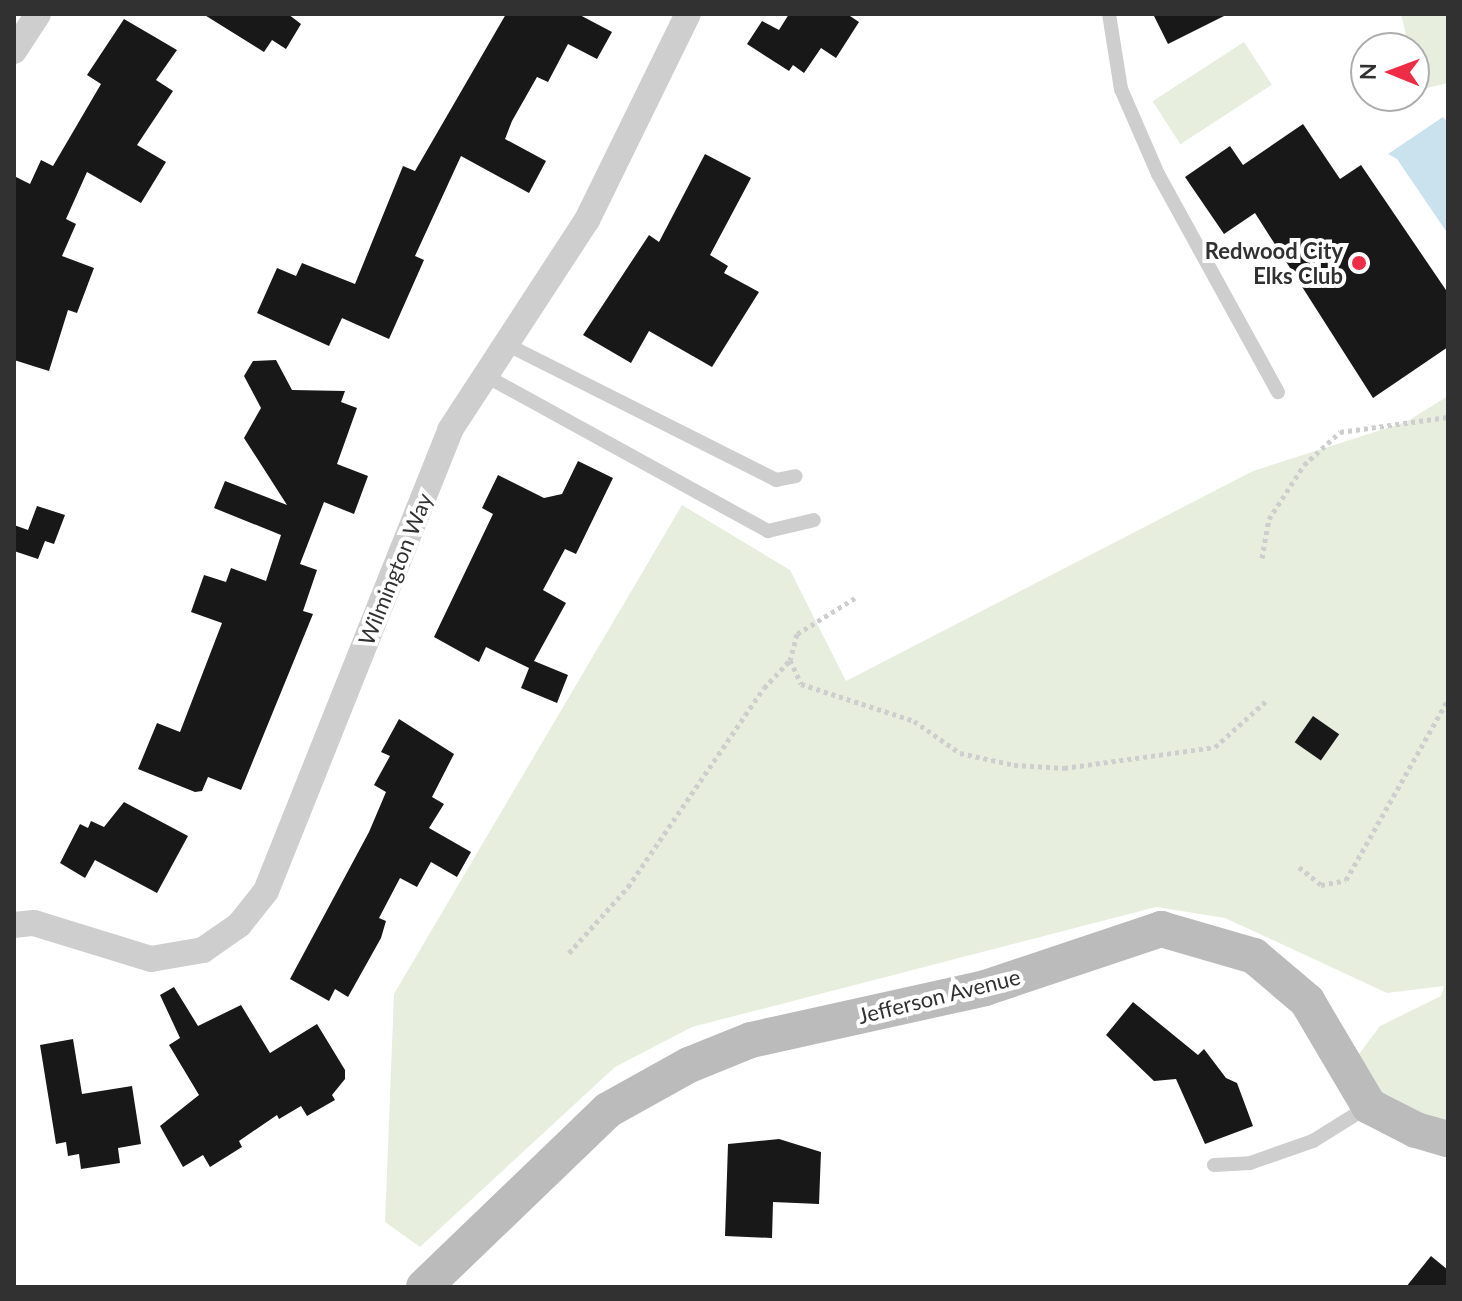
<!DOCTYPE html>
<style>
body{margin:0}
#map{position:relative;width:1462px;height:1301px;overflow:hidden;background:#fff;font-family:Lato,sans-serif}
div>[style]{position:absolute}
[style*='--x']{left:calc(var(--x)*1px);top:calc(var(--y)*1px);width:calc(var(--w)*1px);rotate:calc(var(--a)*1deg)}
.green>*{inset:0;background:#e8eede;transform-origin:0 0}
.water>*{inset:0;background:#cae2ee}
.building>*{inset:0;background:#181818;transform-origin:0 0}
.path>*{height:5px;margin-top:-2.5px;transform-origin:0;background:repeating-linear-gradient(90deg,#cecece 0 4px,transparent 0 8px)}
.lane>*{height:14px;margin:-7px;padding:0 7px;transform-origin:7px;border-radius:7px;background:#cecece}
.street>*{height:26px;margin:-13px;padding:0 13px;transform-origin:13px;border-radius:13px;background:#cecece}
.secondary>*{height:36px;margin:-18px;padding:0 18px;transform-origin:18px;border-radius:18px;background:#bbb}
.dots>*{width:22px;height:22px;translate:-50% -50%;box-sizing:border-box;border:4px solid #fff;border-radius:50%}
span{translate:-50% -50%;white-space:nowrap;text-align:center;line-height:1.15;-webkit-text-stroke:8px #fff;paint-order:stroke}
.poi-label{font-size:22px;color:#313131;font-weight:700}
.right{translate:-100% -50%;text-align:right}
.street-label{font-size:22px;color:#313131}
.frame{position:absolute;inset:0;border:16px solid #313131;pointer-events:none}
.north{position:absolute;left:1350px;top:32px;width:80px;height:80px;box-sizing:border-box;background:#fff;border:2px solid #adadad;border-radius:50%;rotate:271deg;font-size:22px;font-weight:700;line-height:32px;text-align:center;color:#313131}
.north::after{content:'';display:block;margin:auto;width:28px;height:36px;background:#ef2b45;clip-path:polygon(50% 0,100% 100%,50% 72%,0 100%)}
</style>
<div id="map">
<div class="green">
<i style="clip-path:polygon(1401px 14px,1448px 14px,1448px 83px,1419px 90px,1414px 48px,1409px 48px)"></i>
<i style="left:1244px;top:42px;width:51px;height:109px;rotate:57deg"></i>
<i style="clip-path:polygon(1448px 396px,1448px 1121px,1401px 1110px,1350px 1066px,1380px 1026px,1441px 996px,1444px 986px,1387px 993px,1225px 918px,1156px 907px,692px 1027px,615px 1067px,420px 1247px,385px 1222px,394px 994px,682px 505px,790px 570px,846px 681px,1253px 471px,1406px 422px)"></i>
</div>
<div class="water">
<i style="clip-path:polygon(1443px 117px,1448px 123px,1448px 234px,1397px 159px,1388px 154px)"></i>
</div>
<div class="building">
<i style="clip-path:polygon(203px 14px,288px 14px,301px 24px,286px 49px,272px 40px,264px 52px)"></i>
<i style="clip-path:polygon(506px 14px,578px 14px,612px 32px,597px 59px,568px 44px,548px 82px,537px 77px,512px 121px,505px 139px,546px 161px,529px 193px,461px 156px,415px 256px,424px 260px,389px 339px,342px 318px,329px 346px,257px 313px,277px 268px,296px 276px,302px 263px,355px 284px,403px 166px,415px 171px)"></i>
<i style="clip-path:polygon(789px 14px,847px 14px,859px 22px,836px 58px,821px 48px,804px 73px,793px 65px,789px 71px,747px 44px,762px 21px,779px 30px)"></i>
<i style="clip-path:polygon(1153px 14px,1228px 14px,1168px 44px)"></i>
<i style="clip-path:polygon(124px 19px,177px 50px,156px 80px,173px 91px,137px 145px,166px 162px,141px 203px,87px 172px,66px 219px,76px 224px,62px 256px,94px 268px,77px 313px,68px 310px,49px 371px,14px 360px,14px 176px,30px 184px,41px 160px,53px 166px,101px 84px,87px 75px)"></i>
<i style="clip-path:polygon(1303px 124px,1340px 179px,1361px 165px,1448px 293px,1448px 347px,1373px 398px,1255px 213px,1224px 234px,1185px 177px,1230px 146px,1243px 165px)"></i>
<i style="clip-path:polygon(705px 154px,751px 178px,710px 255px,728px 266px,724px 273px,759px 292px,712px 367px,649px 331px,631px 363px,583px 335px,649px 235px,659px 242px)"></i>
<i style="clip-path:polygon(276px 360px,292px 390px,345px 391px,341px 402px,357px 408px,337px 464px,368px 476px,354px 514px,324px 502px,300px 564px,317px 570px,303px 611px,313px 614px,241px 790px,208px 777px,202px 791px,195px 792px,138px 769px,157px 723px,180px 732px,222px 623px,191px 612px,204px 575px,226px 582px,231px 568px,266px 581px,281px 535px,214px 508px,225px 481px,287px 505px,244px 438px,261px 408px,244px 376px,253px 361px)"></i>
<i style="clip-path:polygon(578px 461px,613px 478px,576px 554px,565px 549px,543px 590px,566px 603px,534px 661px,568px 675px,557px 703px,521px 688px,529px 668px,486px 647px,479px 662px,434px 637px,493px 514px,482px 508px,498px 475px,544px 498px,562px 494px)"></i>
<i style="clip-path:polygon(37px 506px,65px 515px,54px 544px,45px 541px,38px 559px,14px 551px,14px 525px,28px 530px)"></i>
<i style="left:1313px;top:716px;width:32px;height:32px;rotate:35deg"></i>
<i style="clip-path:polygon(399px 719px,454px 754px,432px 797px,444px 804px,429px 828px,471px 852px,457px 877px,431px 862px,417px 887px,400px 878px,379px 918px,386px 921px,381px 938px,348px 997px,335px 989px,329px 1001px,290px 979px,369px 832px,386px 792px,374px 785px,390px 756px,381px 752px)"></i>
<i style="clip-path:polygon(124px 802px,188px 836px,157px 893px,95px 860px,85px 878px,60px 863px,80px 824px,88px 828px,91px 821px,104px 827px)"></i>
<i style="clip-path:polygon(174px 987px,198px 1026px,241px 1005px,270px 1053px,317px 1024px,345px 1070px,345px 1079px,332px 1095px,335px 1100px,307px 1116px,301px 1106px,279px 1119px,277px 1115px,239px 1141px,242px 1147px,210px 1167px,203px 1155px,183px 1167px,160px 1126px,199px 1095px,169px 1045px,180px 1038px,160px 995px)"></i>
<i style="clip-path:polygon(1133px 1002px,1198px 1055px,1204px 1049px,1226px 1078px,1237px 1083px,1253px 1126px,1205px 1144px,1176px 1079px,1154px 1081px,1106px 1035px)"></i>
<i style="clip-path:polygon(73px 1039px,82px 1094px,132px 1086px,141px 1144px,118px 1148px,120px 1163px,81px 1169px,79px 1154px,68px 1156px,66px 1142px,56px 1144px,40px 1045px)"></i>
<i style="clip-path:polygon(779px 1139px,821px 1152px,819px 1204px,773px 1202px,772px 1238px,725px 1236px,728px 1144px)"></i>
<i style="clip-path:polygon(1431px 1256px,1448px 1270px,1448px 1287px,1406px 1287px)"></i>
</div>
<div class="path">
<i style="--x:1262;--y:558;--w:40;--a:-80"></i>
<i style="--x:1269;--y:519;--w:64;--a:-57.1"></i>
<i style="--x:1304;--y:465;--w:49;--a:-42.5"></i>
<i style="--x:1340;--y:432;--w:109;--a:-7.9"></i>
<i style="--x:855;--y:598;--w:68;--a:148.2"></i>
<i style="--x:797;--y:634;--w:27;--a:105"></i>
<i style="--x:790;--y:660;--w:26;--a:65"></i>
<i style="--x:801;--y:684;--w:119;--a:18.1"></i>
<i style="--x:914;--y:721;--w:56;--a:34.8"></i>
<i style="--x:960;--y:753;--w:55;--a:12.5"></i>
<i style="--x:1014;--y:765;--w:50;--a:3.4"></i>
<i style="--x:1064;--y:768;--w:152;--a:-7.9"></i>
<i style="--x:1215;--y:747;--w:69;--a:-42"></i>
<i style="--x:1299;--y:867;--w:28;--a:39"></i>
<i style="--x:1321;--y:885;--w:25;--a:-11"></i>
<i style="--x:1346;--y:880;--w:207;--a:-60.5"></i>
<i style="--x:569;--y:953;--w:89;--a:-48.2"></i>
<i style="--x:628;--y:887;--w:241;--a:-55.7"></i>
<i style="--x:764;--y:688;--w:38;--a:-47"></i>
</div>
<div class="lane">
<i style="--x:1109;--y:14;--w:76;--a:80.9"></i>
<i style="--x:1121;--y:89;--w:93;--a:66.5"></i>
<i style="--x:1158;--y:174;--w:249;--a:61.2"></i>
<i style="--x:504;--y:343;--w:305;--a:26.7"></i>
<i style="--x:776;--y:480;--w:20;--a:-11"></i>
<i style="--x:486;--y:376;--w:322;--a:28.8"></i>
<i style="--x:768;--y:531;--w:47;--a:-13.4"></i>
<i style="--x:1214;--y:1165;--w:36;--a:-3"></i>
<i style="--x:1250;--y:1163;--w:67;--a:-19.2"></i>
<i style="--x:1313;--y:1141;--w:66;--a:-32"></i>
</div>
<div class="street">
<i style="--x:14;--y:51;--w:44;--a:-57"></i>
<i style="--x:14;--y:925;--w:20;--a:-6"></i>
<i style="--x:34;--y:923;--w:122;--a:17.1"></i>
<i style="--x:151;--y:959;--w:53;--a:-9.8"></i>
<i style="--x:203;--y:950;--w:44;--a:-34.8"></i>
<i style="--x:239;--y:925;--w:43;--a:-51.5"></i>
<i style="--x:266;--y:891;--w:496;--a:-68.2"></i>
<i style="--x:450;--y:430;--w:251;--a:-56.9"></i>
<i style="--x:587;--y:220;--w:229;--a:-63.9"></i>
</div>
<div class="secondary">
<i style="--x:424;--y:1287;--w:255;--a:-43.9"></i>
<i style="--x:608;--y:1110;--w:93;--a:-29.1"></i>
<i style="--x:689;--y:1065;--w:67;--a:-22"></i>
<i style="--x:751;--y:1040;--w:240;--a:-12.5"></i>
<i style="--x:985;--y:988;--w:186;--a:-18.5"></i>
<i style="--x:1161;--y:929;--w:97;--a:16.2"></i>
<i style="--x:1254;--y:956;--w:70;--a:40.3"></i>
<i style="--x:1307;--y:1001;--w:122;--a:59.4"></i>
<i style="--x:1369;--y:1106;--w:53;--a:27.1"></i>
<i style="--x:1416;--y:1130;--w:33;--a:16"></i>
</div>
<div class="dots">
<i style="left:1359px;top:263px;background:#ef2b45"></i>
</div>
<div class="poi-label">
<span class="right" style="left:1343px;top:263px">Redwood City<br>Elks Club</span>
</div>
<div class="street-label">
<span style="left:395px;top:569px;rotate:-68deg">Wilmington Way</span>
<span style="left:939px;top:996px;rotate:-14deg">Jefferson Avenue</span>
</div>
<div class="frame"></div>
<div class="north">N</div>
</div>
